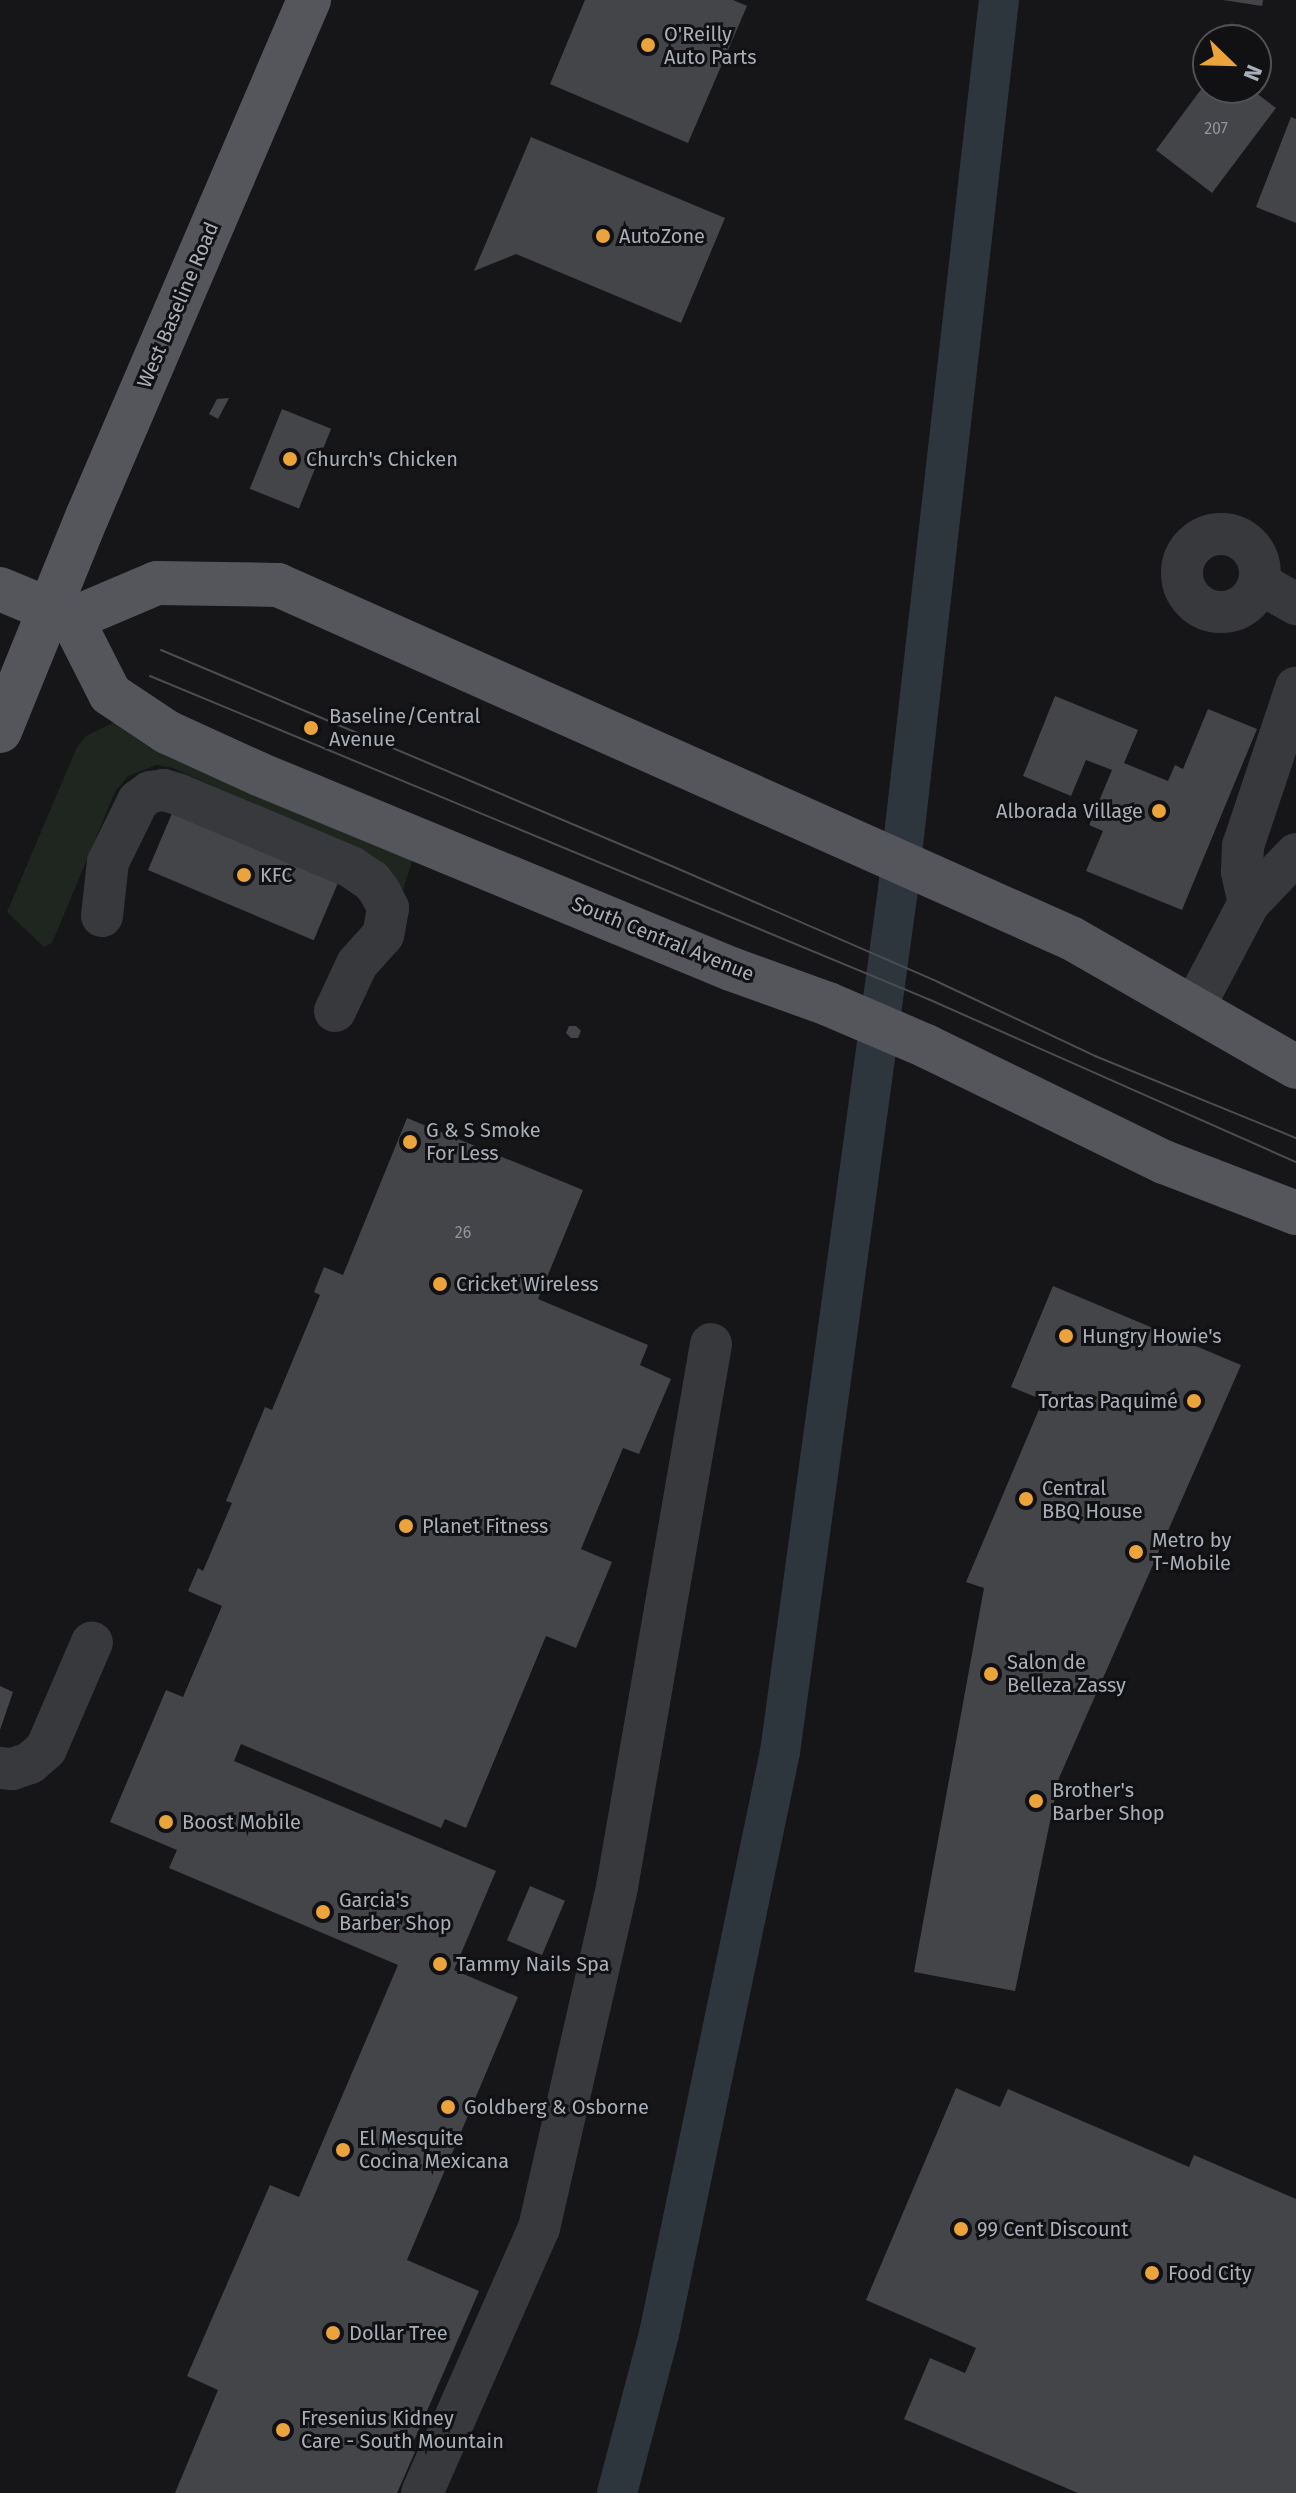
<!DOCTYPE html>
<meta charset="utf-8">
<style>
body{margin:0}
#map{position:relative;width:1296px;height:2493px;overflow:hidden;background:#161618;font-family:"Fira Sans",sans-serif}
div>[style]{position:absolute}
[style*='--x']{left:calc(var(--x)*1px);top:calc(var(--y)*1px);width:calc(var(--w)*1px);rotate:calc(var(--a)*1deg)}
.green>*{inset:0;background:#1f261f}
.canal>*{height:40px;margin:-20px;padding:0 20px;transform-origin:20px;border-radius:20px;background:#2d363c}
.building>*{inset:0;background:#434548;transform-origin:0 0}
.minor>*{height:42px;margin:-21px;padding:0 21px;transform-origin:21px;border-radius:21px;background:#37393d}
.minor>.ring{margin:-21px;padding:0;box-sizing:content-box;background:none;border:42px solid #37393d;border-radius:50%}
.major>*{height:44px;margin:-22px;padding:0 22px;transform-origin:22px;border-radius:22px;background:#54565c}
.tram>*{height:2px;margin:-1px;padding:0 1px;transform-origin:1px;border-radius:1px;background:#4b4d52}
.dots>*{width:22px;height:22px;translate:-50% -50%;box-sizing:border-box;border:4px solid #111113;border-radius:50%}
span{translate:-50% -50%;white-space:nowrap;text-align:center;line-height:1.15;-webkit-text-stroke:6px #111113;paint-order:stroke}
.number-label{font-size:16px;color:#90949c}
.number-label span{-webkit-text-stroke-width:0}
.poi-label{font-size:20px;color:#a9afb8}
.left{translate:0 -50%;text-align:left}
.right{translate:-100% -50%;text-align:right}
.street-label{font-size:20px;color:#a9afb8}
.north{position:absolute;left:1192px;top:24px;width:80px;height:80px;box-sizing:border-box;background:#111113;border:2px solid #4e5055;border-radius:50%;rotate:113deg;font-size:22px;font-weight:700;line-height:32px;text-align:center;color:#a9afb8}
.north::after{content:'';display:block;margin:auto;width:28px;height:36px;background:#eba33b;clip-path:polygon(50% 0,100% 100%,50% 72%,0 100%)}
</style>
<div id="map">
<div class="green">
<i style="clip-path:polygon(123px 718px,418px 842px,402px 893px,388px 869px,375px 858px,173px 768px,156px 765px,128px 776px,115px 792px,52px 943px,44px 947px,7px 912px,77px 747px,86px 736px)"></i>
</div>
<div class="canal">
<i style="--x:617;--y:2493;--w:164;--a:-75.2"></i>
<i style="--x:659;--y:2334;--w:594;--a:-78.26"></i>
<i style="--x:780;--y:1752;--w:871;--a:-82.21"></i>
<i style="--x:898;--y:889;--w:895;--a:-83.52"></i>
</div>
<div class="building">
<i style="clip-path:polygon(585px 0,733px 0,747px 6px,688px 143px,550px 84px)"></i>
<i style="clip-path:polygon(1223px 0,1263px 0,1262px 6px)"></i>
<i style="clip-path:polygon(1256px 71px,1266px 78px,1255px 92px,1276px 108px,1212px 193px,1156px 150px,1208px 80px,1208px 88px,1256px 88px)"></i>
<i style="clip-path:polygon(1291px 117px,1296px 119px,1296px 223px,1256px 207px)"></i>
<i style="clip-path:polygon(531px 137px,725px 218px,681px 323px,516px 254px,474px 271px)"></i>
<i style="clip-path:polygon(229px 398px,218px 419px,209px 414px,217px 399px)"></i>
<i style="left:282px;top:409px;width:53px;height:86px;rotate:22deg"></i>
<i style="clip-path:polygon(1055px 696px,1138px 730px,1124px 763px,1168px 781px,1175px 765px,1183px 769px,1208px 709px,1257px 729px,1182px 910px,1086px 871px,1103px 831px,1089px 825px,1112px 770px,1086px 760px,1071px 796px,1023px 776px)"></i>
<i style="left:173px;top:811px;width:180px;height:64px;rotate:23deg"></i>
<i style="clip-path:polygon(569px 1026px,576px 1026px,581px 1031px,578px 1038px,571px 1038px,566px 1033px)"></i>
<i style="clip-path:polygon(407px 1118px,583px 1190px,538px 1299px,648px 1345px,640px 1365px,671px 1379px,639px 1454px,623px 1448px,581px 1549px,612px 1562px,576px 1648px,546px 1636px,466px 1828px,445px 1819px,441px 1828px,241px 1744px,234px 1761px,496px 1871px,454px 1970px,518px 1997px,407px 2260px,479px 2291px,410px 2450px,415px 2452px,397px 2493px,175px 2493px,218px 2390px,187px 2376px,270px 2185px,299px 2197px,398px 1965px,169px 1868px,177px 1850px,110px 1822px,166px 1690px,183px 1697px,222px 1606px,188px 1591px,198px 1568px,203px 1571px,232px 1503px,226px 1501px,265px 1407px,272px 1410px,320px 1295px,314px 1292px,324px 1267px,343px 1275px)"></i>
<i style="clip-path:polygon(1053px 1286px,1241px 1365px,1059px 1778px,1015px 1991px,914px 1972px,984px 1588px,966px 1582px,1043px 1400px,1011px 1387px)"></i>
<i style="clip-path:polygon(0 1686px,13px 1692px,0 1730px)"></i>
<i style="left:530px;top:1886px;width:38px;height:59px;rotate:23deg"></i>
<i style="clip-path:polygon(956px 2088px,1000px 2107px,1008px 2089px,1189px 2167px,1194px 2155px,1296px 2199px,1296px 2493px,1078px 2493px,904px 2419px,930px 2358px,965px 2373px,976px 2348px,866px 2300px)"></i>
</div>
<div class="minor">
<i class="ring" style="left:1182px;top:534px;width:36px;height:36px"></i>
<i style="--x:1259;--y:583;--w:43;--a:29.6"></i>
<i style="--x:1249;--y:903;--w:32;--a:-103"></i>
<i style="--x:1242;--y:872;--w:26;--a:-88"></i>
<i style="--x:1243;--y:846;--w:167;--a:-71.5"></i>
<i style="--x:102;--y:916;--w:54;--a:-83.7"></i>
<i style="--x:108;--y:862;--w:68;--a:-63.8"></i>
<i style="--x:138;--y:801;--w:15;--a:-37"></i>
<i style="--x:150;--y:792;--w:14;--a:-8"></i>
<i style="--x:164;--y:790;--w:17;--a:17"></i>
<i style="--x:180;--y:795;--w:186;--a:22.8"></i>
<i style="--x:351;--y:867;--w:25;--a:34"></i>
<i style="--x:372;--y:881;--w:14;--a:54"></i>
<i style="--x:380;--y:892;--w:18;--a:63"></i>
<i style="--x:388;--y:908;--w:27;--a:100"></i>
<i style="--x:383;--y:935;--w:39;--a:132"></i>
<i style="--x:357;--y:964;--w:52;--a:115.1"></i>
<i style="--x:1193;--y:1009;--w:120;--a:-62.2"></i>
<i style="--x:1249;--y:903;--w:68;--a:-46.2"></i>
<i style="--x:0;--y:1768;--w:12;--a:5"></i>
<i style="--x:12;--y:1769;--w:19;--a:-18"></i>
<i style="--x:30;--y:1763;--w:21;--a:-41"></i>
<i style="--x:46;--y:1749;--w:116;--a:-66.7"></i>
<i style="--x:422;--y:2493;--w:290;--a:-66.2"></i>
<i style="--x:539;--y:2228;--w:350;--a:-77.1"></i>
<i style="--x:617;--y:1887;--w:551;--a:-80.18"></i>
</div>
<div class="major">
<i style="--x:0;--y:589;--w:78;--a:22.6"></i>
<i style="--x:72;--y:619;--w:84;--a:63.1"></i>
<i style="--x:110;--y:694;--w:69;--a:33.7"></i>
<i style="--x:167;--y:732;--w:101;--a:24.5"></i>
<i style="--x:259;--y:774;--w:511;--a:22.45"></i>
<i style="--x:731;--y:969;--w:103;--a:19.8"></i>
<i style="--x:828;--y:1004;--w:107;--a:23.2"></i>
<i style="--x:926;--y:1046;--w:265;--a:26"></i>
<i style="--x:1164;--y:1162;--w:142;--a:21.1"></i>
<i style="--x:72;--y:619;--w:92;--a:-23"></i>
<i style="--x:157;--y:583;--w:121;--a:0.9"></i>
<i style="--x:278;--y:585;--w:868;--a:24"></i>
<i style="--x:1071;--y:938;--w:259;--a:29.8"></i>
<i style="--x:0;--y:731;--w:231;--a:-67.9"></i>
<i style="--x:87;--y:517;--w:563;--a:-66.76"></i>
</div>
<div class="tram">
<i style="--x:161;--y:650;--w:557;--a:22.93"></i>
<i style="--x:674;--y:867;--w:288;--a:23.5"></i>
<i style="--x:938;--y:982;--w:174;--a:25.2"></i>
<i style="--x:1095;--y:1056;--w:217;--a:22.2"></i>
<i style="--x:150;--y:676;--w:842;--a:22.55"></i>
<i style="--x:928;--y:999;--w:402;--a:23.9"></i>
</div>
<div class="dots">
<i style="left:648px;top:45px;background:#eba33b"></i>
<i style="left:603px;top:236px;background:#eba33b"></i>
<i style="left:290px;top:459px;background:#eba33b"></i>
<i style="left:311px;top:728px;background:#eba33b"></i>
<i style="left:1159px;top:811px;background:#eba33b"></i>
<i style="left:244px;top:875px;background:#eba33b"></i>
<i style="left:410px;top:1142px;background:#eba33b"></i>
<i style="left:440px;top:1284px;background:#eba33b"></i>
<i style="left:1066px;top:1336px;background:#eba33b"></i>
<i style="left:1194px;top:1401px;background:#eba33b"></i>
<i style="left:1026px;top:1499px;background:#eba33b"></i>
<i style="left:406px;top:1526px;background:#eba33b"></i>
<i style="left:1136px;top:1552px;background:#eba33b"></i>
<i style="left:991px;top:1674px;background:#eba33b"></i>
<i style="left:1036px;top:1801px;background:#eba33b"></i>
<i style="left:166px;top:1822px;background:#eba33b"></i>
<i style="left:323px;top:1912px;background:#eba33b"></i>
<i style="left:440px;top:1964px;background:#eba33b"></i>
<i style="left:448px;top:2107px;background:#eba33b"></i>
<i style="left:343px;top:2150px;background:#eba33b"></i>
<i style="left:961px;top:2229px;background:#eba33b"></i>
<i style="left:1152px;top:2273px;background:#eba33b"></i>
<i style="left:333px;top:2333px;background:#eba33b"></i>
<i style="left:283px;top:2430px;background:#eba33b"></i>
</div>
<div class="number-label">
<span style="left:1216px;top:129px">207</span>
<span style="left:463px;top:1233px">26</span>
</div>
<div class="poi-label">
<span class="left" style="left:664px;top:46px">O'Reilly<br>Auto Parts</span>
<span class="left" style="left:619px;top:236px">AutoZone</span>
<span class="left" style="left:306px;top:459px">Church's Chicken</span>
<span class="left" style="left:329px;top:728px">Baseline/Central<br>Avenue</span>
<span class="right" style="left:1143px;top:811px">Alborada Village</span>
<span class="left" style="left:260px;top:875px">KFC</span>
<span class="left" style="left:426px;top:1142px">G &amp; S Smoke<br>For Less</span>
<span class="left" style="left:456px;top:1284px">Cricket Wireless</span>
<span class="left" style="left:1082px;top:1336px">Hungry Howie's</span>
<span class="right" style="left:1178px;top:1401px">Tortas Paquimé</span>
<span class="left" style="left:1042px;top:1500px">Central<br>BBQ House</span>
<span class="left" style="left:422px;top:1526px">Planet Fitness</span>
<span class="left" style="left:1152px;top:1552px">Metro by<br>T-Mobile</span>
<span class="left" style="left:1007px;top:1674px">Salon de<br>Belleza Zassy</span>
<span class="left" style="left:1052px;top:1802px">Brother's<br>Barber Shop</span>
<span class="left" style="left:182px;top:1822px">Boost Mobile</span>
<span class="left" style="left:339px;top:1912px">Garcia's<br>Barber Shop</span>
<span class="left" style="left:456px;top:1964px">Tammy Nails Spa</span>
<span class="left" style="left:464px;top:2107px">Goldberg &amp; Osborne</span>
<span class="left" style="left:359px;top:2150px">El Mesquite<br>Cocina Mexicana</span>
<span class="left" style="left:977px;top:2229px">99 Cent Discount</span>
<span class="left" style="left:1168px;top:2273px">Food City</span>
<span class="left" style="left:349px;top:2333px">Dollar Tree</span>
<span class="left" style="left:301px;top:2430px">Fresenius Kidney<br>Care - South Mountain</span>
</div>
<div class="street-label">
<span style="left:178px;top:305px;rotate:-67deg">West Baseline Road</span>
<span style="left:663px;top:939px;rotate:22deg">South Central Avenue</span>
</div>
<div class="north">N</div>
</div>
